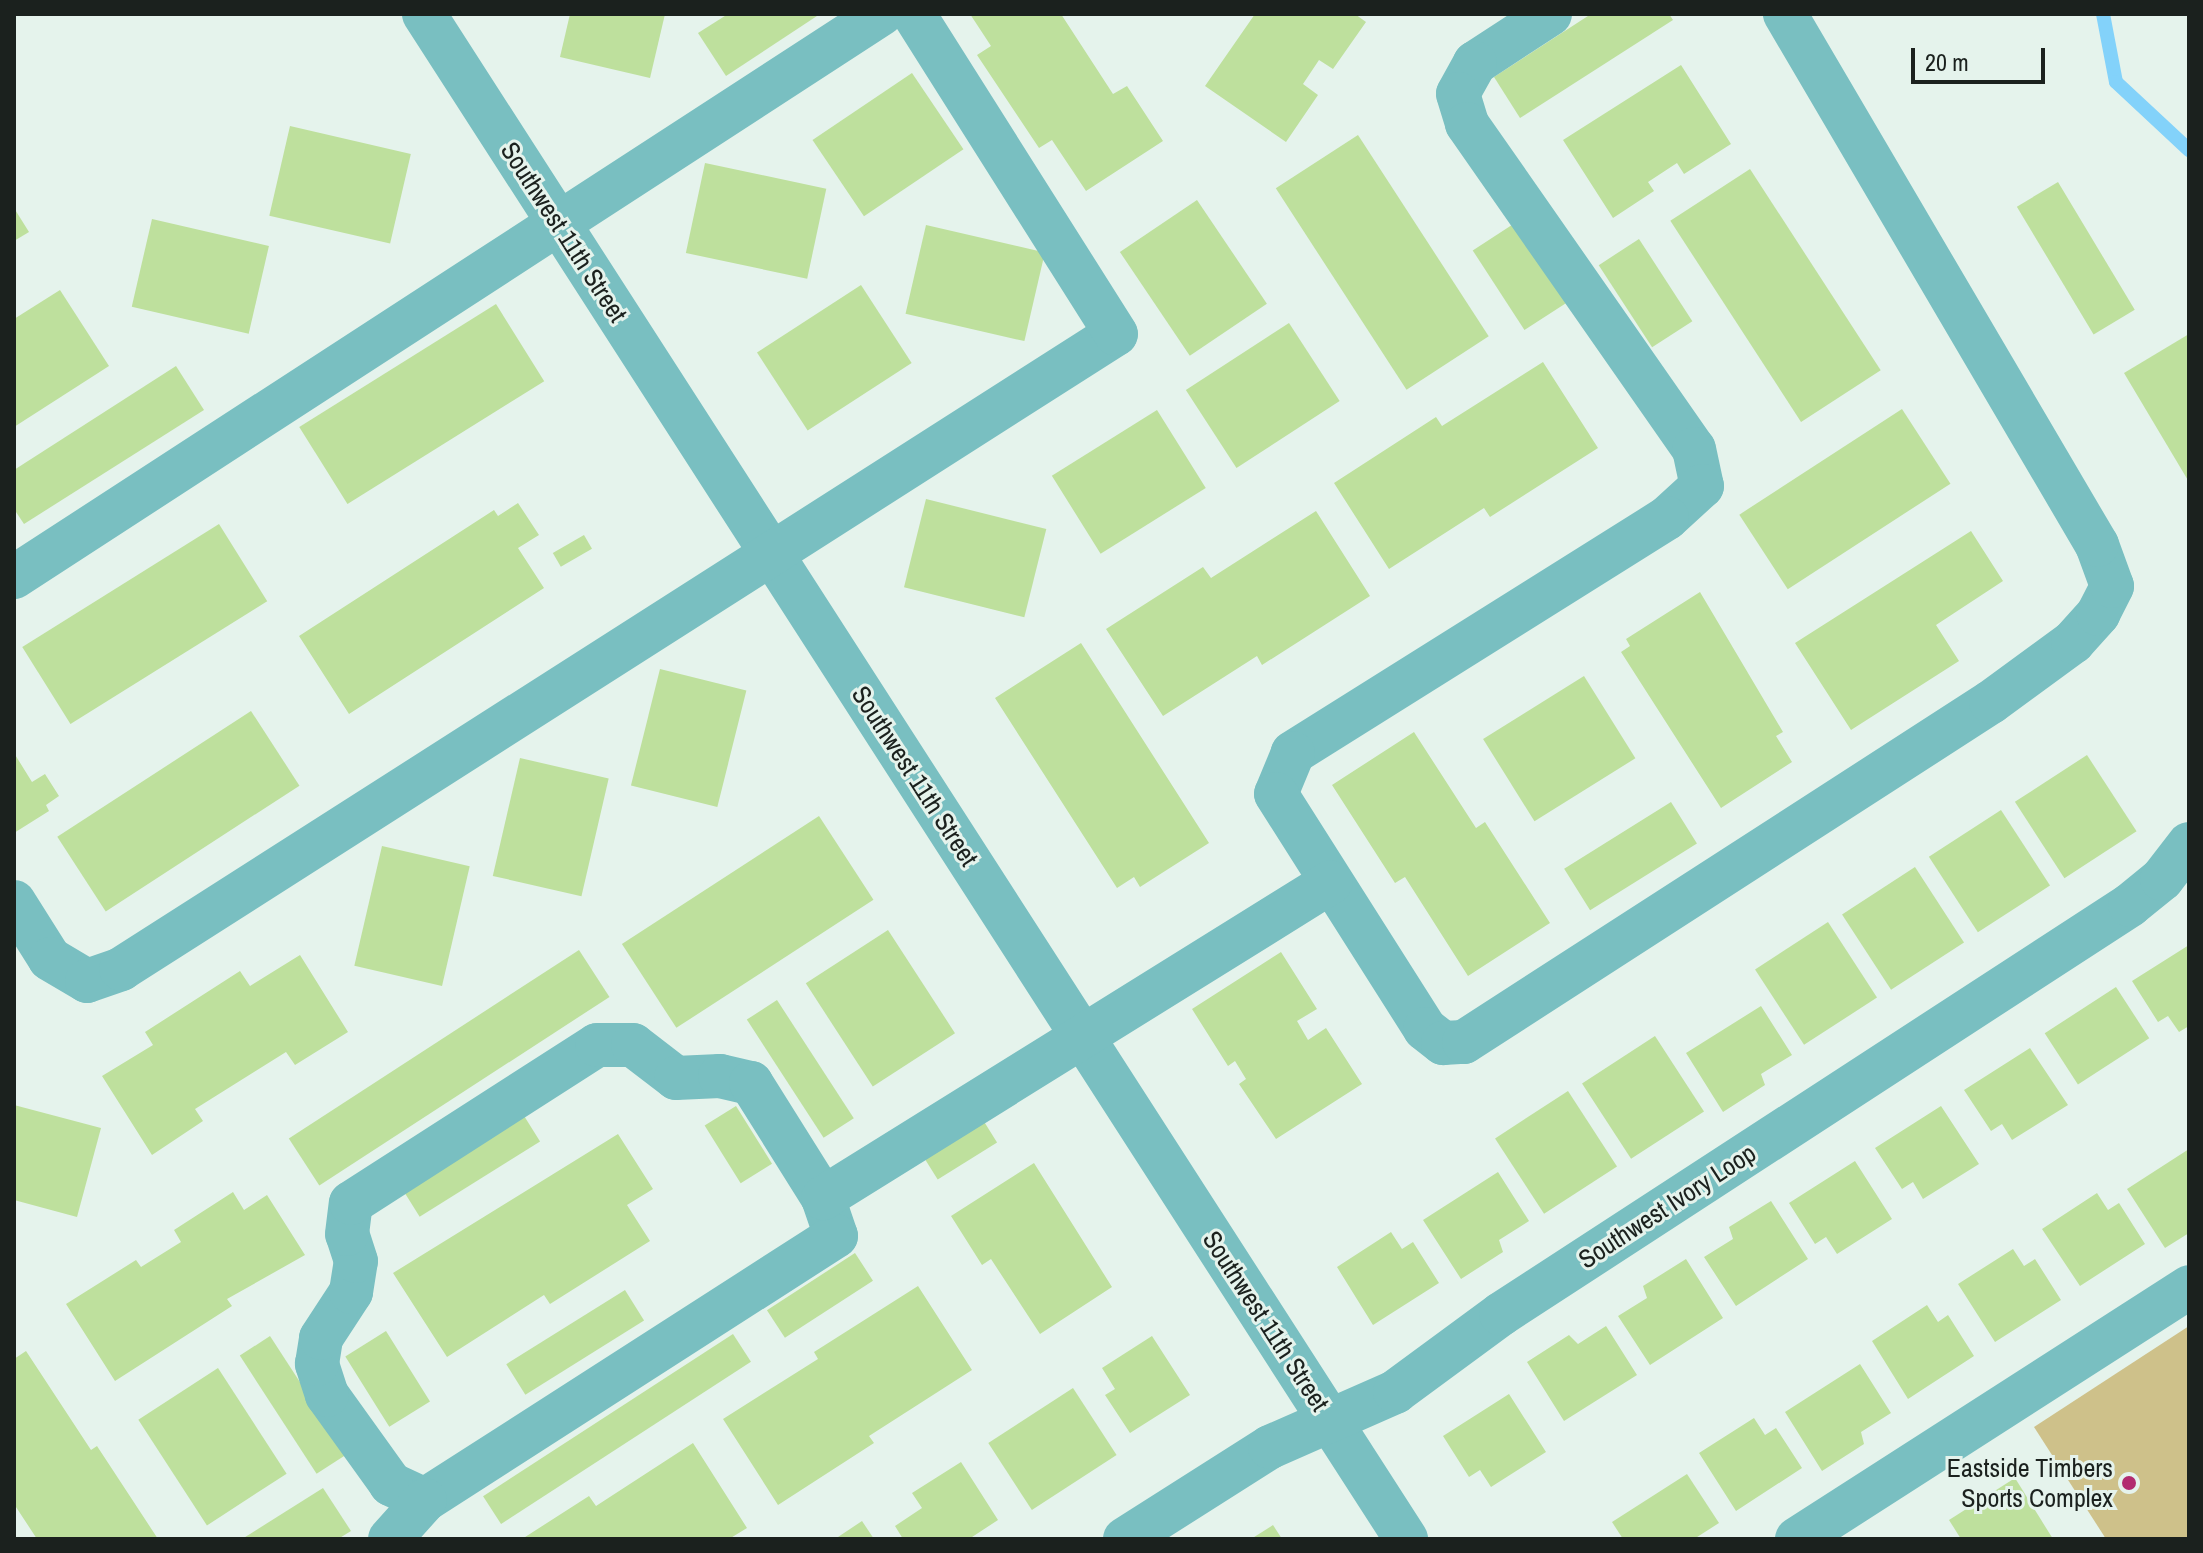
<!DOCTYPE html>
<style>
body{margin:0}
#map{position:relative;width:2203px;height:1553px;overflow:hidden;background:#e5f3ec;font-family:"Archivo Narrow",sans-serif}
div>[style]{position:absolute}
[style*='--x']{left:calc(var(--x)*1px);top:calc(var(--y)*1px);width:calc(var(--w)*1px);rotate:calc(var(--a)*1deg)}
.green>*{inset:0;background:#cec18a}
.stream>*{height:14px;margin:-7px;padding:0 7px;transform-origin:7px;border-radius:7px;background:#83d2fa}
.building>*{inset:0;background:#bee09d;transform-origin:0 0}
.minor>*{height:44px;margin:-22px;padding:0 22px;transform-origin:22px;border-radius:22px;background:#79bfc1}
.dots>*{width:22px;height:22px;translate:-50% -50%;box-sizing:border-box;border:4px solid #e5f3ec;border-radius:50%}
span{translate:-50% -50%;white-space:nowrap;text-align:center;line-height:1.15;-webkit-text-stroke:6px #e5f3ec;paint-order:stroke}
.street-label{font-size:26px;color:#1b211e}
.poi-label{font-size:26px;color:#1b211e}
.right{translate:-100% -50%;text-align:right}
.frame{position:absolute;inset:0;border:16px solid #1b211e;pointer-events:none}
.scale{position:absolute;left:1911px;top:48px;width:134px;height:36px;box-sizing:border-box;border:4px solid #1b211e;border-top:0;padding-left:10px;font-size:24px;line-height:28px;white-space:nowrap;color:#1b211e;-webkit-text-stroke:6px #e5f3ec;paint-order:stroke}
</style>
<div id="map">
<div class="green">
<i style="clip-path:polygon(2189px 1326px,2189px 1539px,2106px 1539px,2034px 1427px)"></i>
</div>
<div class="stream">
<i style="--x:2103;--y:14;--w:69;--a:79.2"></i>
<i style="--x:2116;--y:82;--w:100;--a:43"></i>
</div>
<div class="building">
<i style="clip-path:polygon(570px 14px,665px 14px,650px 78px,560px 57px)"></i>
<i style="clip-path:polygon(728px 14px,820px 14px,726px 76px,698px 33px)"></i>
<i style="clip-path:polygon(970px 14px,1061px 14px,1113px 94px,1127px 86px,1163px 141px,1086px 191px,1052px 140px,1039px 148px,977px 55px,991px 46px)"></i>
<i style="clip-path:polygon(1255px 14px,1355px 14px,1366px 22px,1333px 69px,1319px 60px,1303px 84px,1318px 95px,1286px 142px,1205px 86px)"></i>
<i style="clip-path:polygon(1591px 14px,1669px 14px,1673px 20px,1520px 118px,1494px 77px)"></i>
<i style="clip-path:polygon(1681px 65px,1731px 144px,1684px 174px,1677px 163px,1648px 182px,1654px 191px,1613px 218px,1563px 140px)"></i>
<i style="left:912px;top:73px;width:92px;height:120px;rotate:56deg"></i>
<i style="left:290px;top:126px;width:124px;height:92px;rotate:13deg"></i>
<i style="left:1358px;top:135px;width:240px;height:98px;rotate:57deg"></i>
<i style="left:705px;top:163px;width:124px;height:92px;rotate:12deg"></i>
<i style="left:1750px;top:169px;width:240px;height:95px;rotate:57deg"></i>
<i style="left:2058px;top:182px;width:149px;height:48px;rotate:59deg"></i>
<i style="left:1197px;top:200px;width:125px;height:93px;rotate:56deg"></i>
<i style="clip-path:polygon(14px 208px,29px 232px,14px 241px)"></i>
<i style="left:152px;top:219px;width:120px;height:90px;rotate:13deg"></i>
<i style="left:1518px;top:221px;width:95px;height:54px;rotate:57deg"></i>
<i style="left:926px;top:225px;width:122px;height:91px;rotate:13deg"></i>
<i style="left:1639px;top:239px;width:98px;height:48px;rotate:57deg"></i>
<i style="left:861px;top:285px;width:93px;height:124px;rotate:57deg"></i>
<i style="clip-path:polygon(60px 290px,109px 366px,14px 427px,14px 319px)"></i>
<i style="left:496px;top:304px;width:91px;height:232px;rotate:58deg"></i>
<i style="left:1289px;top:323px;width:93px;height:123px;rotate:57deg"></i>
<i style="clip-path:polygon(2189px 334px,2189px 482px,2124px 373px)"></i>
<i style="clip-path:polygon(1543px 362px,1598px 448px,1490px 517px,1484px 508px,1389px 569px,1334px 483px,1436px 417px,1442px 426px)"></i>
<i style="clip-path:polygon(176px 366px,204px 410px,24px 524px,14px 509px,14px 470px)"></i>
<i style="left:1902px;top:409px;width:89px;height:194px;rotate:57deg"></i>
<i style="left:1157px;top:410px;width:92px;height:124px;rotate:58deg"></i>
<i style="left:926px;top:499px;width:124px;height:91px;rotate:14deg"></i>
<i style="clip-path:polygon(518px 503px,539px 535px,518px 548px,544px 588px,349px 714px,299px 636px,494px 510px,498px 516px)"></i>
<i style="clip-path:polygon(1316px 511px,1370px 596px,1262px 665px,1257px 656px,1163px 716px,1106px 629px,1203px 567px,1211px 578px)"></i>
<i style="left:219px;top:524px;width:91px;height:232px;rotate:58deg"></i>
<i style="clip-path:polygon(1971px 531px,2003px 581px,1936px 625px,1959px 661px,1851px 730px,1795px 643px)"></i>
<i style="left:584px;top:535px;width:16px;height:36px;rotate:60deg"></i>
<i style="clip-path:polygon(1700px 592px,1783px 732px,1776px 736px,1792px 762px,1721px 808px,1621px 652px,1630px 646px,1626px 639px)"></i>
<i style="clip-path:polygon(1081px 643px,1209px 843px,1140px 887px,1134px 877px,1117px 888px,995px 698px)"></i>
<i style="left:660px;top:669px;width:89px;height:120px;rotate:14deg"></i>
<i style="left:1584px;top:676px;width:97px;height:119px;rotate:58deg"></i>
<i style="left:251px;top:711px;width:89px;height:231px;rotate:57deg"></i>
<i style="clip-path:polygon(1414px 732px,1476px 828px,1485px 822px,1550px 923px,1468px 976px,1405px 877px,1395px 883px,1332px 785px)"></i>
<i style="clip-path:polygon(14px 753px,32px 782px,45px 774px,59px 796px,46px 805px,49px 811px,14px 833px)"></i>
<i style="left:2087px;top:755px;width:91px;height:86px;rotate:57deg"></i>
<i style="left:520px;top:758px;width:91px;height:121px;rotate:13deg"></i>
<i style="left:1671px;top:802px;width:49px;height:126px;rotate:58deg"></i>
<i style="left:2001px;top:810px;width:90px;height:86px;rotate:57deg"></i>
<i style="left:819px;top:816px;width:100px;height:235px;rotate:57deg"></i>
<i style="left:382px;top:846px;width:90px;height:123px;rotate:13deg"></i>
<i style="left:1915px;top:867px;width:90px;height:87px;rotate:57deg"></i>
<i style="left:1828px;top:922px;width:90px;height:87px;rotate:57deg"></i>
<i style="left:888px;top:930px;width:123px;height:98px;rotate:57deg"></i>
<i style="clip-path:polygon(2189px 945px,2189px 1026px,2179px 1032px,2168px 1016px,2158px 1022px,2132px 981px)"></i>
<i style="left:579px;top:950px;width:56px;height:346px;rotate:57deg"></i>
<i style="clip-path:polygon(1281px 952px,1317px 1009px,1297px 1021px,1308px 1040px,1326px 1028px,1362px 1084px,1276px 1139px,1239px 1084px,1246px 1079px,1235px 1061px,1228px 1066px,1192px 1009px)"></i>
<i style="clip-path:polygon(300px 955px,348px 1032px,295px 1065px,286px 1052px,195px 1109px,203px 1121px,152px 1155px,102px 1076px,153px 1045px,145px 1032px,240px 971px,250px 986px)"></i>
<i style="left:2116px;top:987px;width:61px;height:85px;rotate:57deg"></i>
<i style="left:777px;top:1000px;width:141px;height:36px;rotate:57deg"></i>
<i style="clip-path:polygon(1761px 1006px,1792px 1055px,1761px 1074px,1765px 1085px,1723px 1112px,1686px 1053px)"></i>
<i style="left:1655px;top:1036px;width:90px;height:87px;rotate:57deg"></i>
<i style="clip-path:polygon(2030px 1048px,2068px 1105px,2012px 1140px,2002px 1124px,1991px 1131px,1964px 1090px)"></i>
<i style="left:1568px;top:1091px;width:90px;height:87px;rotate:57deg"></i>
<i style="clip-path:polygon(14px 1105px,101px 1128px,77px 1217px,14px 1200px)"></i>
<i style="left:736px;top:1106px;width:68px;height:37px;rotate:58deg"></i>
<i style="clip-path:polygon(1941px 1106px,1979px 1164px,1923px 1199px,1913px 1182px,1902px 1189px,1875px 1148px)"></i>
<i style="left:521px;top:1111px;width:36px;height:142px;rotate:58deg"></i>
<i style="left:978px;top:1112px;width:36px;height:70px;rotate:58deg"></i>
<i style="clip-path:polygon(618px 1134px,653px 1189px,627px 1205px,650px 1241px,550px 1304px,544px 1295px,447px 1357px,393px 1273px)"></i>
<i style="clip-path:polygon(2189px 1149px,2189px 1233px,2165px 1248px,2127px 1189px)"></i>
<i style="clip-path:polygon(1855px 1161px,1892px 1219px,1837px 1254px,1826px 1237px,1815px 1244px,1789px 1203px)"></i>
<i style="clip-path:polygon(1034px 1163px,1112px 1287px,1040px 1334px,991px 1259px,982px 1265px,951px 1216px)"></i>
<i style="clip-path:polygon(1498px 1172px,1529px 1221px,1499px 1240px,1503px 1252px,1461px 1279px,1423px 1220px)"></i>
<i style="clip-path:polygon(233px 1192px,244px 1210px,267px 1195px,305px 1255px,227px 1299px,232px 1306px,115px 1381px,66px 1304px,136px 1260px,141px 1267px,181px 1242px,174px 1230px)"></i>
<i style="clip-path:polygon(2097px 1193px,2108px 1210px,2119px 1203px,2145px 1244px,2080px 1286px,2042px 1229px)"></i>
<i style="clip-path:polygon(1771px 1201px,1808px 1259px,1736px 1306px,1704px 1257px,1733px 1239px,1729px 1227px)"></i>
<i style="clip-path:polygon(1391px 1232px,1402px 1249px,1413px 1242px,1439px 1283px,1373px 1325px,1337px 1267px)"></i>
<i style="clip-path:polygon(2013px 1249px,2024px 1266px,2035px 1259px,2061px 1300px,1995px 1342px,1958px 1284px)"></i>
<i style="left:855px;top:1253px;width:33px;height:105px;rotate:57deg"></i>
<i style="clip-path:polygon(1686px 1259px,1723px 1318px,1650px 1365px,1618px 1316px,1647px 1298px,1643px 1286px)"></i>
<i style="clip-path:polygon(918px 1286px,972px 1370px,869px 1436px,874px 1443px,778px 1505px,723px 1419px,818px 1359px,814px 1352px)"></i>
<i style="left:625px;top:1290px;width:36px;height:140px;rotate:58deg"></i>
<i style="clip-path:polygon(1927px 1305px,1938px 1322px,1948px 1315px,1974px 1356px,1908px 1399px,1872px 1341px)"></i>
<i style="clip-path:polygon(1606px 1326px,1637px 1375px,1564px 1421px,1527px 1362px,1569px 1335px,1578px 1344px)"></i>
<i style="left:386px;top:1331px;width:83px;height:48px;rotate:58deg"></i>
<i style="left:733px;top:1334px;width:33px;height:298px;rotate:57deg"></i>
<i style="left:270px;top:1336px;width:141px;height:36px;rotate:57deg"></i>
<i style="clip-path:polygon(1152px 1336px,1190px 1395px,1130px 1433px,1105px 1395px,1115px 1389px,1102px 1368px)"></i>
<i style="clip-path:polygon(26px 1351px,91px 1450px,97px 1446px,158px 1539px,37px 1539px,14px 1504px,14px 1359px)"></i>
<i style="clip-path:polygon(1860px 1364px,1891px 1413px,1861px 1432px,1864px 1444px,1822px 1471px,1785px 1412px)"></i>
<i style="left:218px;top:1368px;width:126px;height:95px;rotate:57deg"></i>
<i style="left:1073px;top:1388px;width:80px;height:101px;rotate:57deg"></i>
<i style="clip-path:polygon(1509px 1394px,1546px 1452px,1491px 1487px,1480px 1470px,1469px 1477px,1443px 1436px)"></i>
<i style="clip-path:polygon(1754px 1418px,1765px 1435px,1776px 1428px,1802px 1468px,1736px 1511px,1699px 1453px)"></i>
<i style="clip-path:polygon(693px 1443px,747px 1528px,729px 1539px,522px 1539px,589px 1496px,596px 1506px)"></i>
<i style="clip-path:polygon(961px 1462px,998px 1520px,969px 1539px,903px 1539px,895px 1526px,922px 1508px,912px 1493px)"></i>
<i style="clip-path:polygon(1687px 1474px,1719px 1523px,1694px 1539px,1623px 1539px,1612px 1522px)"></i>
<i style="clip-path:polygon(2015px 1478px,2053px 1539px,1961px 1539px,1949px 1520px)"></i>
<i style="clip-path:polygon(323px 1488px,351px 1531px,338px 1539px,242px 1539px)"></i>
<i style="clip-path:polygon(862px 1521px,874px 1539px,835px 1539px)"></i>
<i style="clip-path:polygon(1273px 1525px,1282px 1539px,1251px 1539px)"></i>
</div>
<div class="minor">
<i style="--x:424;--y:14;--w:1814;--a:57.22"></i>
<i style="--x:1550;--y:14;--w:90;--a:146.8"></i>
<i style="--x:1475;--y:63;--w:35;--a:119"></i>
<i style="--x:1458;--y:94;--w:31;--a:73"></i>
<i style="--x:1467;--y:124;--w:396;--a:55.1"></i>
<i style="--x:1694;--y:449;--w:38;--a:78"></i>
<i style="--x:1702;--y:486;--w:47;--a:137.6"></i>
<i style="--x:1667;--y:518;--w:442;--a:147.9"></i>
<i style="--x:1293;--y:753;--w:44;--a:112.5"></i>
<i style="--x:1276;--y:794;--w:278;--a:57.6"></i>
<i style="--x:1425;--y:1029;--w:23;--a:38"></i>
<i style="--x:1443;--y:1043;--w:21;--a:-3"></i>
<i style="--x:1464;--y:1042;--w:627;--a:-32.83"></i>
<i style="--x:1991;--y:702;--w:102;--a:-36.2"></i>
<i style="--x:2073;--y:642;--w:38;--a:-48"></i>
<i style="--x:2098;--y:614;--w:31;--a:-63"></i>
<i style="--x:2112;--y:586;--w:44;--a:-110.1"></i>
<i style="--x:2097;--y:545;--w:616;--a:-120.44"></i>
<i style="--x:14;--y:577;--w:1034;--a:-33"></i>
<i style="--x:14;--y:902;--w:67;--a:57.7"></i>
<i style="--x:50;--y:959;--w:43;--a:30.7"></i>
<i style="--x:87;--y:981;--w:36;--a:-19"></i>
<i style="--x:121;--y:969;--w:1180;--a:-32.55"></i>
<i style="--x:1116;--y:334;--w:378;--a:-122.3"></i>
<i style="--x:823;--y:1198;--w:40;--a:71.1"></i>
<i style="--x:836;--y:1236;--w:488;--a:147.3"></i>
<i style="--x:425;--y:1500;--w:38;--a:-155"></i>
<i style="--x:391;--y:1484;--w:110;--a:-125.7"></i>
<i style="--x:327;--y:1395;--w:33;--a:-108"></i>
<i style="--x:317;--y:1364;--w:26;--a:-81"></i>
<i style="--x:321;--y:1338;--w:55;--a:-56.9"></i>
<i style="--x:351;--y:1292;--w:31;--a:-81"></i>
<i style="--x:356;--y:1261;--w:28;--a:-108"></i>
<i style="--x:347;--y:1234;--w:31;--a:-83"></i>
<i style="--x:351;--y:1203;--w:292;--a:-32.7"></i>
<i style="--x:597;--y:1045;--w:36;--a:0"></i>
<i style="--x:633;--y:1045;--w:54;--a:37.5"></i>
<i style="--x:676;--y:1078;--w:44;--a:-2.6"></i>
<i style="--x:720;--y:1076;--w:32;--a:13"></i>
<i style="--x:751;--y:1083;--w:136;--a:57.9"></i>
<i style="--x:823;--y:1198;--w:598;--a:-31.88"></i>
<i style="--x:390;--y:1539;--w:52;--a:-48.1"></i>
<i style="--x:1125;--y:1539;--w:172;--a:-32.4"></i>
<i style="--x:1270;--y:1447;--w:137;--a:-23.7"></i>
<i style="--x:1395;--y:1392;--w:132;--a:-36.3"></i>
<i style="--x:1501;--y:1314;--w:750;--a:-33.03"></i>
<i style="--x:2130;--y:905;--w:41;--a:-39.1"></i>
<i style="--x:2162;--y:879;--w:44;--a:-52.4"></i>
<i style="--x:1797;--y:1539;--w:466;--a:-32.7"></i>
</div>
<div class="dots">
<i style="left:2129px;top:1483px;background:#b22c70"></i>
</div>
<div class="street-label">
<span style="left:564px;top:232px;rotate:57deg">Southwest 11th Street</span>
<span style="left:915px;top:776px;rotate:57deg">Southwest 11th Street</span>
<span style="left:1667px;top:1206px;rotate:-33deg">Southwest Ivory Loop</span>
<span style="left:1266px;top:1321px;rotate:57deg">Southwest 11th Street</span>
</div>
<div class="poi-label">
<span class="right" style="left:2113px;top:1483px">Eastside Timbers<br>Sports Complex</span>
</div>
<div class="frame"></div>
<div class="scale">20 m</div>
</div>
